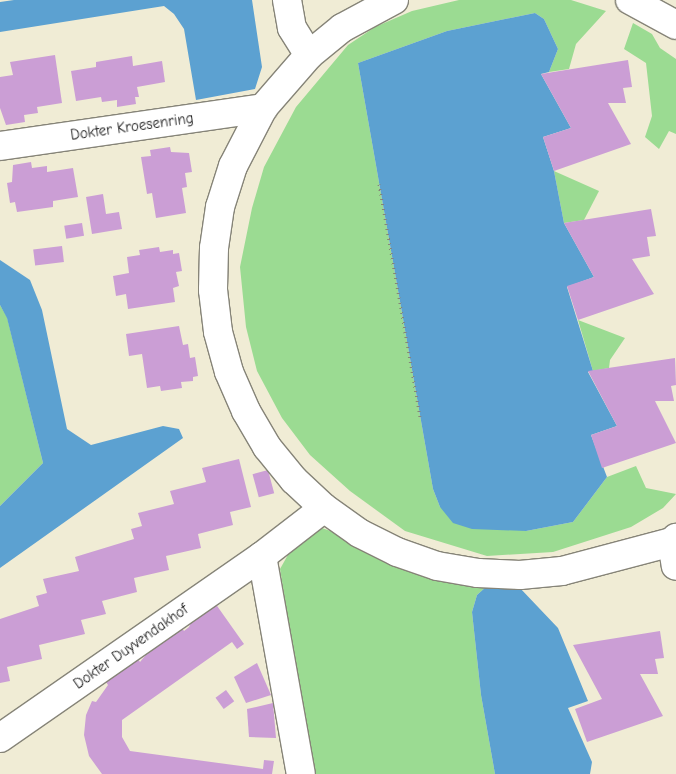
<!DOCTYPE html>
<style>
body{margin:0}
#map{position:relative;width:676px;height:774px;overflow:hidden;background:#f0ecd5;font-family:"Comic Neue",sans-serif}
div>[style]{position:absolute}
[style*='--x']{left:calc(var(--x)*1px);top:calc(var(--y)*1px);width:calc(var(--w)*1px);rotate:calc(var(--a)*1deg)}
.green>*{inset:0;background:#9bdb92}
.water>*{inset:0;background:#5ca1d1}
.building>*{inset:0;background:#cb9ed5;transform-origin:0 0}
.path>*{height:3px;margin-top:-1.5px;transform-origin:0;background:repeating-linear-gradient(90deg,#868478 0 1px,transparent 0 5px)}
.roads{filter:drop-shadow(1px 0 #868478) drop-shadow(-1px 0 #868478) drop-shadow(0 1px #868478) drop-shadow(0 -1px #868478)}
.minor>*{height:28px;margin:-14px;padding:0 14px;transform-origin:14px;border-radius:14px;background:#fff}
span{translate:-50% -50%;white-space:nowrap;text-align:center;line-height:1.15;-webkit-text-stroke:4px #fff;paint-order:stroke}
.street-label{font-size:15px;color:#1c1c1c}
</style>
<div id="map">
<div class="green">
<i style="clip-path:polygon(459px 0,571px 0,606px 11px,576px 44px,569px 69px,549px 72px,558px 49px,544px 19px,535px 13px,447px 31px,358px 63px,433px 489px,440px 507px,526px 531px,573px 522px,607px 477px,636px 466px,646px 488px,676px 494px,663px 508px,631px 527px,553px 552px,487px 556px,405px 531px,350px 491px,310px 455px,282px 418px,257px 371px,246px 327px,240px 267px,252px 208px,264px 167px,296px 107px,348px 45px,375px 27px,412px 11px)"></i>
<i style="clip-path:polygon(633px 23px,652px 34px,660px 48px,676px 59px,676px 134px,669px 131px,659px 149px,645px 137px,652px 116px,646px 63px,624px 49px)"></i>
<i style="clip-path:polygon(554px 171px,599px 191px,584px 220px,564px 223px)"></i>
<i style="clip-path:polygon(0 305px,7px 317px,43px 463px,0 506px)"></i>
<i style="clip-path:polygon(578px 320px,625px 338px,610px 360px,609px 368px,593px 371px)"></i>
<i style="clip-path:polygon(322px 528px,487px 586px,477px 595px,472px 612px,481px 695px,495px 774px,313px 774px,280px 569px,289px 553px)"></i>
</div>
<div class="water">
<i style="clip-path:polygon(14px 0,252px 0,262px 67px,255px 89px,196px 100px,184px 29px,174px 14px,164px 6px,0 32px,0 2px)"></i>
<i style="clip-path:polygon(535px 13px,544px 19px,558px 49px,549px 72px,541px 74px,571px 128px,543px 137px,554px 171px,564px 223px,594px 277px,567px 287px,593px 371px,588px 372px,617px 426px,591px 435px,607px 477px,573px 522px,526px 531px,472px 529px,453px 523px,440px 507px,433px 489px,358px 63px,447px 31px)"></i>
<i style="clip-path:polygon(0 260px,30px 280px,42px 310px,67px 429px,91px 445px,163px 426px,179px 429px,183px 438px,0 568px,0 506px,43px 463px,7px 318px,0 305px)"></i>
<i style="clip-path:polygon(487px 586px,519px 587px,558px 628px,588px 701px,568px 708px,592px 762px,590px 774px,495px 774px,481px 695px,472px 612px,477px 595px)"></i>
</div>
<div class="building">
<i style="clip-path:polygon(55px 55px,62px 103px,37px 107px,38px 113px,24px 115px,25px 122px,6px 125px,0 108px,0 77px,13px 75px,10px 62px)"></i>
<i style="clip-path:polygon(132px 56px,133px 66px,162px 61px,165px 82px,137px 87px,139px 97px,135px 97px,136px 104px,117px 107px,117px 100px,102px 102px,101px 97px,76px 101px,71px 71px,96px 67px,96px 62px)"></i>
<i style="clip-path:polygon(628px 60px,632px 87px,623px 88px,626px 103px,608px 103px,631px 144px,554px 171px,543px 137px,571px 128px,541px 74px)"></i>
<i style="clip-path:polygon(170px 147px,171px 152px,189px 153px,192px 172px,185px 173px,187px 187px,182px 188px,186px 213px,156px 218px,152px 193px,147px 194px,141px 157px,151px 156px,150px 150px)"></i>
<i style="clip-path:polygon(31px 162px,32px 168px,47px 166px,47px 172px,73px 168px,78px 197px,53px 201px,53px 207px,17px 212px,15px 202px,10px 203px,7px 183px,12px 182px,13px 165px)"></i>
<i style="clip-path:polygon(103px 194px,106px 214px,119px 212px,122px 229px,92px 234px,86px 197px)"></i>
<i style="clip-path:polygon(651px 209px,656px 236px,647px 237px,650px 256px,632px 259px,654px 294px,578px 320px,567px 286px,594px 277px,564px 223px)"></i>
<i style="left:82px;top:223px;width:13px;height:18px;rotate:81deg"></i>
<i style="left:62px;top:246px;width:16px;height:29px;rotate:83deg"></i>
<i style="clip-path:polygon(159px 247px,160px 252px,173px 250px,173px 254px,179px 253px,182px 271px,176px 272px,179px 286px,173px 288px,175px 302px,128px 309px,126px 294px,116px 296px,113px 276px,129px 273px,127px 257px,140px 255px,139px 250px)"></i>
<i style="clip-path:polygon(179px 326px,183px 345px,188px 344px,190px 358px,195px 357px,198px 376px,193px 377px,193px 381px,181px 382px,182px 388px,161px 391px,160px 386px,147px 388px,142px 354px,129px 356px,126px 334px)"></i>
<i style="clip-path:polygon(675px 358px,676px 385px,671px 386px,674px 401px,655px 401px,676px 443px,602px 468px,591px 435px,617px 426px,588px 371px)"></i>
<i style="clip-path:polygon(239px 459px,251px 507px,230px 512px,233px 525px,198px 534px,201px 548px,166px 556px,169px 570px,134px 578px,137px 592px,102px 601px,106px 614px,81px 620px,85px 634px,39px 645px,42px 659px,7px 667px,10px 681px,0 683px,0 619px,39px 606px,36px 596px,47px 593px,43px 579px,79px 571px,75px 557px,134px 539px,131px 529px,142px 526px,138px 513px,174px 504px,170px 491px,206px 482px,202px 468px)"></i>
<i style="left:268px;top:470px;width:24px;height:16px;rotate:75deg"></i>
<i style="clip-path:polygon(215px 603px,244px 644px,237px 649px,232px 642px,122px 720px,122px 737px,130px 751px,263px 769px,264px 760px,274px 761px,272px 774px,102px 774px,89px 756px,84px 735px,86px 715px,92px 701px,96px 702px,108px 685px,106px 682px,138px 659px,140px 662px,149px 651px,181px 627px,184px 631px,189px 627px,192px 620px)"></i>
<i style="clip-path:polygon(660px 631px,664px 658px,655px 659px,658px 674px,640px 674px,663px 716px,587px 742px,575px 709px,602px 699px,573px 645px)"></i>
<i style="clip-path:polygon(257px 663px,271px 695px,246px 703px,234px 677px)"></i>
<i style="left:226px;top:690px;width:14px;height:13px;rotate:54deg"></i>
<i style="clip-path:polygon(273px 703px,276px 738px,249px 737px,247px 709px)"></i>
</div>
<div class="path">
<i style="--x:379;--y:184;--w:236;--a:80"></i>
</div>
<div class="roads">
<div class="minor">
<i style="--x:287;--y:0;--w:28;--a:80"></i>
<i style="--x:292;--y:28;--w:32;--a:58"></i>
<i style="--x:394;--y:0;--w:59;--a:151.7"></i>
<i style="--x:342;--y:28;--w:43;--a:140.7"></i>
<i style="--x:309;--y:55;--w:70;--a:131"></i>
<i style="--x:263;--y:108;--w:65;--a:117.3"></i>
<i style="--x:233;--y:166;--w:43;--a:107.6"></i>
<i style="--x:220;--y:207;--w:41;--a:98.3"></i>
<i style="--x:214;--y:248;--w:42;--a:91.4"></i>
<i style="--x:213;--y:290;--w:42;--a:83.2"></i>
<i style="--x:218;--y:332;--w:41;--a:74.6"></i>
<i style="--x:229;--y:372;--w:43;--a:66.4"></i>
<i style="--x:246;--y:411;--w:42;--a:59.7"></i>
<i style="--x:267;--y:447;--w:43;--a:50.7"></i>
<i style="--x:294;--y:480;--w:41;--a:43"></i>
<i style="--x:324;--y:508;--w:43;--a:35.5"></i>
<i style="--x:359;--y:533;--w:42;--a:26.6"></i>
<i style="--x:397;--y:552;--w:42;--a:19.3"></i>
<i style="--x:437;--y:566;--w:42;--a:9.7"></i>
<i style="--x:478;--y:573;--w:42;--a:2.7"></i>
<i style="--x:520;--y:575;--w:42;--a:-5.4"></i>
<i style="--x:562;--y:571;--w:114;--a:-14.8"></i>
<i style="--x:672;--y:542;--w:6;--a:-45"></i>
<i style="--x:630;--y:0;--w:52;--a:28.5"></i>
<i style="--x:0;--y:146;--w:266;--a:-8.2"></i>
<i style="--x:672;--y:542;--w:24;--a:81"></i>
<i style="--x:262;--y:556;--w:221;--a:79.9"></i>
<i style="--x:0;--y:738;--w:319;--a:-34.8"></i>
<i style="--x:262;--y:556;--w:78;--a:-37.7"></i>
</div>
</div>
<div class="street-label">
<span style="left:132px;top:127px;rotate:-8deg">Dokter Kroesenring</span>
<span style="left:131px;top:647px;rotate:-35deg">Dokter Duyvendakhof</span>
</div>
</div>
